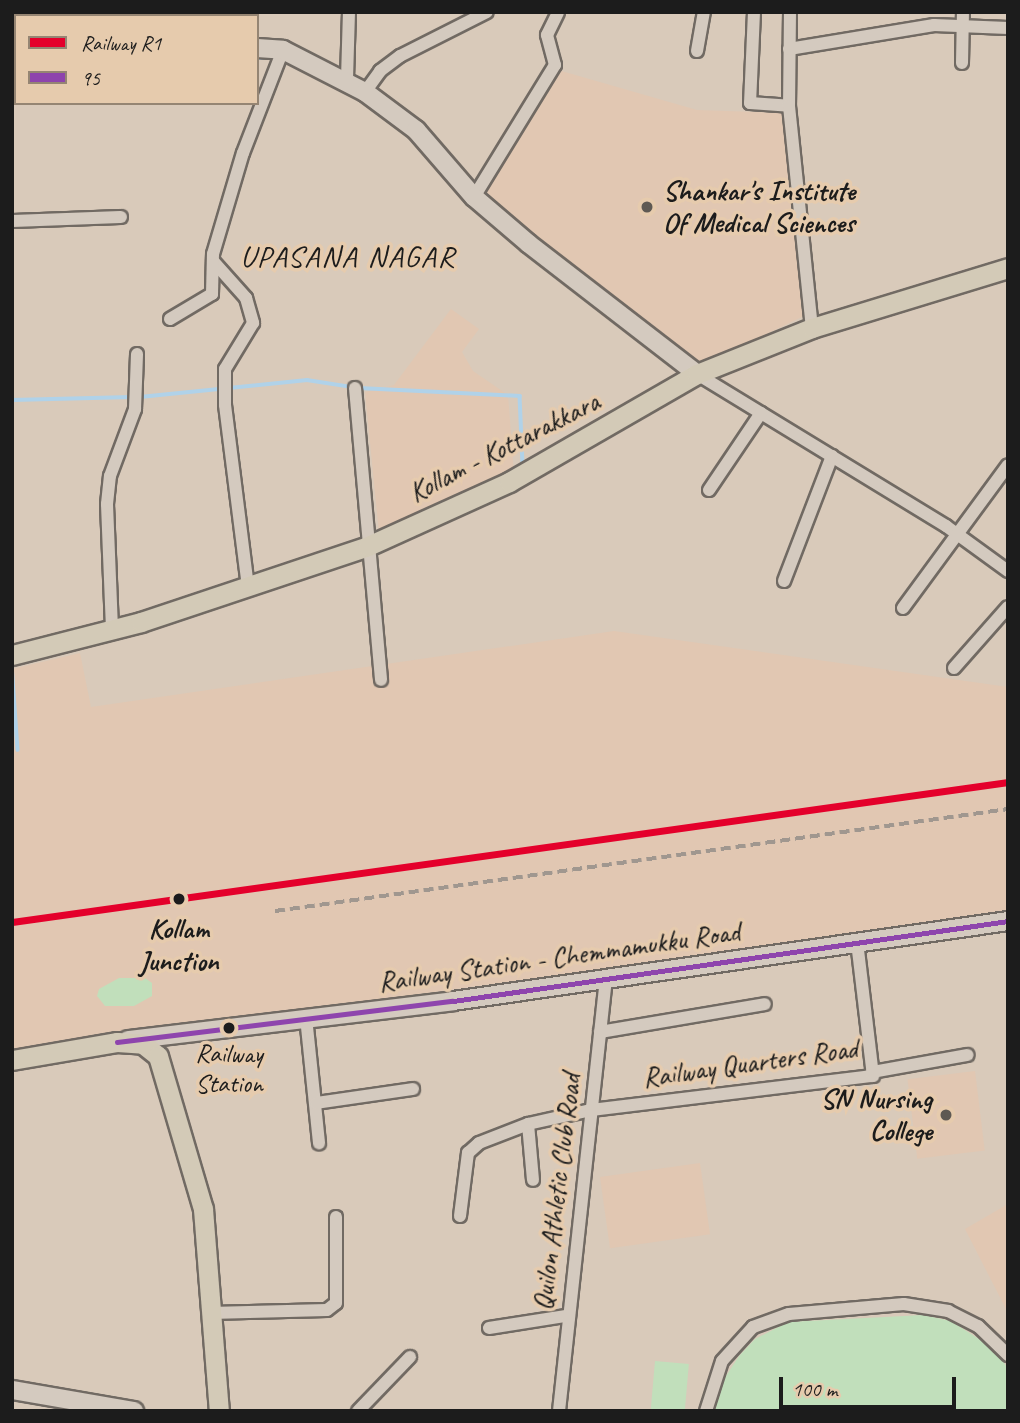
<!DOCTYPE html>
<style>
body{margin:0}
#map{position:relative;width:1020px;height:1423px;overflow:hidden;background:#d9caba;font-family:Caveat,sans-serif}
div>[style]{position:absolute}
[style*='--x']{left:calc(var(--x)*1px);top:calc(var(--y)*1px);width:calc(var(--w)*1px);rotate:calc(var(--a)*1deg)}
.built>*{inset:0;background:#e1c7b2;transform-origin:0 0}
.green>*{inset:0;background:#c1dfbb;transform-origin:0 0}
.stream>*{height:3.5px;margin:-1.75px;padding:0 1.75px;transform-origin:1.75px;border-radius:1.75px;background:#b0d2e9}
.roads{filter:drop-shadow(2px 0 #716a63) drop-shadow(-2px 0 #716a63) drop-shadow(0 2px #716a63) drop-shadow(0 -2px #716a63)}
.street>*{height:12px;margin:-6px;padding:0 6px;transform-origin:6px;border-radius:6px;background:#d4cabf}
.secondary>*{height:18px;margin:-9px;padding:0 9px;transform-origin:9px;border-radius:9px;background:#d4cabf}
.primary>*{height:19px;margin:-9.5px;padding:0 9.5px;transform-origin:9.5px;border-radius:9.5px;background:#d3cab7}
.rail>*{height:3.5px;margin-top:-1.75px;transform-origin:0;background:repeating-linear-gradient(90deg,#a0978f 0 10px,transparent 0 15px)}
.bus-1>*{height:5px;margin:-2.5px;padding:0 2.5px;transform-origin:2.5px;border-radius:2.5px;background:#8e44ad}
.rail-1>*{height:7px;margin:-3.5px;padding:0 3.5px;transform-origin:3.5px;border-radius:3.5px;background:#e4002b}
.dots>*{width:19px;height:19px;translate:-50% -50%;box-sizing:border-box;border:4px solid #e6cbad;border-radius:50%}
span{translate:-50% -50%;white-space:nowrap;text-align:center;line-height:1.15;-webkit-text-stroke:7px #e6cbad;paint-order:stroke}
.bus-label{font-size:26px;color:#1c1c1c}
.poi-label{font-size:28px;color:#1c1c1c;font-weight:700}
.left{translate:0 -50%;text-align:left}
.right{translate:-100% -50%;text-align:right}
.street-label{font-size:28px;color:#1c1c1c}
.stop-label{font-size:28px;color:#1c1c1c;font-weight:700}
.neighbourhood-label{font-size:30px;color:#1c1c1c;letter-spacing:2px}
.frame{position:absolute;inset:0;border:14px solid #1c1c1c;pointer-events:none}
.legend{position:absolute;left:14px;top:14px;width:245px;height:91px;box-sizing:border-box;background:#e6cbad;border:2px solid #958573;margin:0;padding:9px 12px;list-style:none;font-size:21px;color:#1c1c1c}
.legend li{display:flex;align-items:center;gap:14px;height:35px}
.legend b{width:35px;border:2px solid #958573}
.scale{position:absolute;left:779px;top:1377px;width:177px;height:32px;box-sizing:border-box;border:4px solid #1c1c1c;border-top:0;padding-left:9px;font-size:21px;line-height:24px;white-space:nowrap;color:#1c1c1c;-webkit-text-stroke:5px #e6cbad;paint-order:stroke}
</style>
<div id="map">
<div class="built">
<i style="clip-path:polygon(558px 70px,697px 110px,786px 113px,806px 315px,696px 368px,484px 193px)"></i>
<i style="clip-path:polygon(451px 309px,479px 329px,462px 352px,473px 371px,508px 395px,514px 473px,379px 533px,365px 392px,394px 385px)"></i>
<i style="clip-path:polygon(614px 631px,1008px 687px,1008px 913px,12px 1050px,12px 669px,80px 653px,91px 707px)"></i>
<i style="left:975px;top:1071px;width:80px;height:68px;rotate:83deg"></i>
<i style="left:700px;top:1163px;width:72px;height:101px;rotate:82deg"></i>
<i style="clip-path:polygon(1008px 1204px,1008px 1313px,965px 1229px)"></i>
</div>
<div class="green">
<i style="clip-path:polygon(119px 978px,145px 978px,152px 983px,152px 996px,134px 1006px,105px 1006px,97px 996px,99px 989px)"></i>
<i style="clip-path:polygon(923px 1315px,951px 1321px,996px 1350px,1008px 1369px,1008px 1411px,714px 1411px,724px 1379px,739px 1356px,755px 1339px,788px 1322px)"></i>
<i style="left:655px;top:1361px;width:34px;height:50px;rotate:5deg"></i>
</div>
<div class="stream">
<i style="--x:257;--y:58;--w:16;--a:0"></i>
<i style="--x:359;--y:388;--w:161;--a:2.8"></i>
<i style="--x:520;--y:396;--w:69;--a:87.5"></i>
<i style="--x:140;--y:397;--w:168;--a:-5.8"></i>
<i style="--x:307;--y:380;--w:46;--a:8.8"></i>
<i style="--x:12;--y:400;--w:120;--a:-1.4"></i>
<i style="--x:12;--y:664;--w:86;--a:86"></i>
</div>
<div class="roads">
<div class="street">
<i style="--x:125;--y:12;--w:4;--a:76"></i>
<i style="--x:754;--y:12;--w:91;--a:92.5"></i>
<i style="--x:750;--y:103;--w:39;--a:4"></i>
<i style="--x:790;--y:12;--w:94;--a:90.6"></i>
<i style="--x:789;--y:106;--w:223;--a:84.1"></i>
<i style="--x:789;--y:49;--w:147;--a:-9.4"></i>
<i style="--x:934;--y:25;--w:74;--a:2.3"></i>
<i style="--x:697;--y:51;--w:40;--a:-80"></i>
<i style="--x:962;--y:63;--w:51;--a:-88.9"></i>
<i style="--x:347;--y:79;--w:67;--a:-88.3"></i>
<i style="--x:365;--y:92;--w:26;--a:-54"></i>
<i style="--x:380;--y:71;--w:25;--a:-37"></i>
<i style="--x:400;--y:56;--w:97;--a:-26.8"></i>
<i style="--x:474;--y:197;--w:155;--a:-58.5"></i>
<i style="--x:555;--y:65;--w:31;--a:-105"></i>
<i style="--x:547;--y:35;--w:25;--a:-64"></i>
<i style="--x:12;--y:221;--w:109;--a:-2.1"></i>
<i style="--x:213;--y:261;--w:50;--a:48.3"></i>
<i style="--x:246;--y:298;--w:26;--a:74"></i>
<i style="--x:253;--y:323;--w:54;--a:121.3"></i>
<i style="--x:225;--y:369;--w:36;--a:90"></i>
<i style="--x:225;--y:405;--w:183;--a:82.8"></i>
<i style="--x:170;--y:319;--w:49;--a:-30.8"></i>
<i style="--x:212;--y:294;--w:40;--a:-88.6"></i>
<i style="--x:213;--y:254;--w:105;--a:-73.5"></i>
<i style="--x:243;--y:153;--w:110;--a:-68.8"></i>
<i style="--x:697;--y:374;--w:292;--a:31.4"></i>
<i style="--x:946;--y:526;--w:77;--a:36"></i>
<i style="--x:355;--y:388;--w:293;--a:84.9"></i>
<i style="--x:709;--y:490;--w:93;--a:-56"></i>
<i style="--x:784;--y:581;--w:134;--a:-69"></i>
<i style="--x:903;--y:608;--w:177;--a:-53.7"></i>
<i style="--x:112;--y:629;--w:125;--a:-92.3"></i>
<i style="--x:107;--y:504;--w:28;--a:-84"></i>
<i style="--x:110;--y:476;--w:72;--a:-69.5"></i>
<i style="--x:135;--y:409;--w:55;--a:-87.9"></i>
<i style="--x:954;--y:668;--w:81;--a:-48.5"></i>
<i style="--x:306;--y:1017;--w:127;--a:84.1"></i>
<i style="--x:600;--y:1032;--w:167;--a:-9.6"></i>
<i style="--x:872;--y:1072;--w:97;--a:-10.1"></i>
<i style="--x:316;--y:1103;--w:98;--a:-8.2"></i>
<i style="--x:528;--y:1124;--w:56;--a:84.9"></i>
<i style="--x:460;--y:1216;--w:64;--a:-82.8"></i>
<i style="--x:468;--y:1153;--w:15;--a:-42"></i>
<i style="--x:479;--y:1143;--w:53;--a:-21.2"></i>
<i style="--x:528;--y:1124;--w:65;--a:-12.5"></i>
<i style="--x:591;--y:1110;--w:284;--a:-6.9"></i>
<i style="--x:873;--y:1076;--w:135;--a:-96.8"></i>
<i style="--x:210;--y:1313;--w:117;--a:-1.5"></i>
<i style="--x:327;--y:1310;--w:11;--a:-38"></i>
<i style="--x:336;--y:1303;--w:86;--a:-90"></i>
<i style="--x:489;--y:1328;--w:78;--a:-8.9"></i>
<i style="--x:358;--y:1411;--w:75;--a:-46.1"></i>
<i style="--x:559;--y:1411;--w:434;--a:-83.8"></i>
<i style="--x:706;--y:1411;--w:52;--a:-72.3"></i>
<i style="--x:722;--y:1361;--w:46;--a:-47.6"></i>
<i style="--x:753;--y:1327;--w:38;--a:-20"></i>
<i style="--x:789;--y:1314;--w:115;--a:-5"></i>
<i style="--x:904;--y:1304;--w:45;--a:9"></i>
<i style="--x:948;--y:1311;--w:34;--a:27"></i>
<i style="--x:978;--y:1326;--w:42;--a:44"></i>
</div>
<div class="secondary">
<i style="--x:257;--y:48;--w:26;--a:4"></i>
<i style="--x:283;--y:50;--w:92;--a:27.1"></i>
<i style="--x:365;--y:92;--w:64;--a:36.7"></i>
<i style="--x:416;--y:130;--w:89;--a:49.1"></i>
<i style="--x:474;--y:197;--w:72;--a:40.5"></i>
<i style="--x:529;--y:244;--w:212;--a:37.7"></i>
<i style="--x:12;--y:59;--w:4;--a:0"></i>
<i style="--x:128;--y:1040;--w:327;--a:-6.8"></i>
<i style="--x:453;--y:1001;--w:561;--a:-8.2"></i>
<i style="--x:12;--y:1390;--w:124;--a:9.8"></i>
</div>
<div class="primary">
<i style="--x:12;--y:655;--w:133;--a:-14.3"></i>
<i style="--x:141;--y:622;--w:239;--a:-18.5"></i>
<i style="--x:368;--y:546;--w:155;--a:-24.4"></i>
<i style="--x:509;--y:482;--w:217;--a:-29.9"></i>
<i style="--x:697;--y:374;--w:124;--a:-21.8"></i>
<i style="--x:812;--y:328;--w:205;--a:-17"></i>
<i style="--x:12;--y:1060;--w:107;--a:-9.7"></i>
<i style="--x:117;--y:1042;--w:26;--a:4"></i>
<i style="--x:143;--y:1044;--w:19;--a:39"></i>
<i style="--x:158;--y:1056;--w:159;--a:73.6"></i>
<i style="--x:203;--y:1209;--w:203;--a:85.5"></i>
</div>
</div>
<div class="rail">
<i style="--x:275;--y:911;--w:740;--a:-7.92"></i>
</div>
<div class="bus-1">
<i style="--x:117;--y:1042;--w:338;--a:-7"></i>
<i style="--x:453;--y:1001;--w:561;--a:-8.2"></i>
</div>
<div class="rail-1">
<i style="--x:12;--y:922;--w:1006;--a:-8"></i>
</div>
<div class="dots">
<i style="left:647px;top:207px;background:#5e5953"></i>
<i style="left:179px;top:899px;background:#1c1c1c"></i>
<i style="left:229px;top:1028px;background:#1c1c1c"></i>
<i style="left:946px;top:1115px;background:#5e5953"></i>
</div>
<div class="bus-label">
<span style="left:229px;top:1069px">Railway<br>Station</span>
</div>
<div class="poi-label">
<span class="left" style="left:663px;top:207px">Shankar's Institute<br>Of Medical Sciences</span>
<span class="right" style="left:932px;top:1115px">SN Nursing<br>College</span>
</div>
<div class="street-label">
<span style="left:504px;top:447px;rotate:-27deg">Kollam - Kottarakkara</span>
<span style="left:559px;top:957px;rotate:-8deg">Railway Station - Chemmamukku Road</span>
<span style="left:750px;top:1063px;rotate:-8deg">Railway Quarters Road</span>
<span style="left:557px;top:1192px;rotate:-83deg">Quilon Athletic Club Road</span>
</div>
<div class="stop-label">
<span style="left:179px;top:945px">Kollam<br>Junction</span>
</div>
<div class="neighbourhood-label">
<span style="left:348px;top:256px">UPASANA NAGAR</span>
</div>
<div class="frame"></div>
<ul class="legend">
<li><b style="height:9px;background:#e4002b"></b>Railway R1</li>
<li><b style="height:9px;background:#8e44ad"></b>95</li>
</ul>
<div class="scale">100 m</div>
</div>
